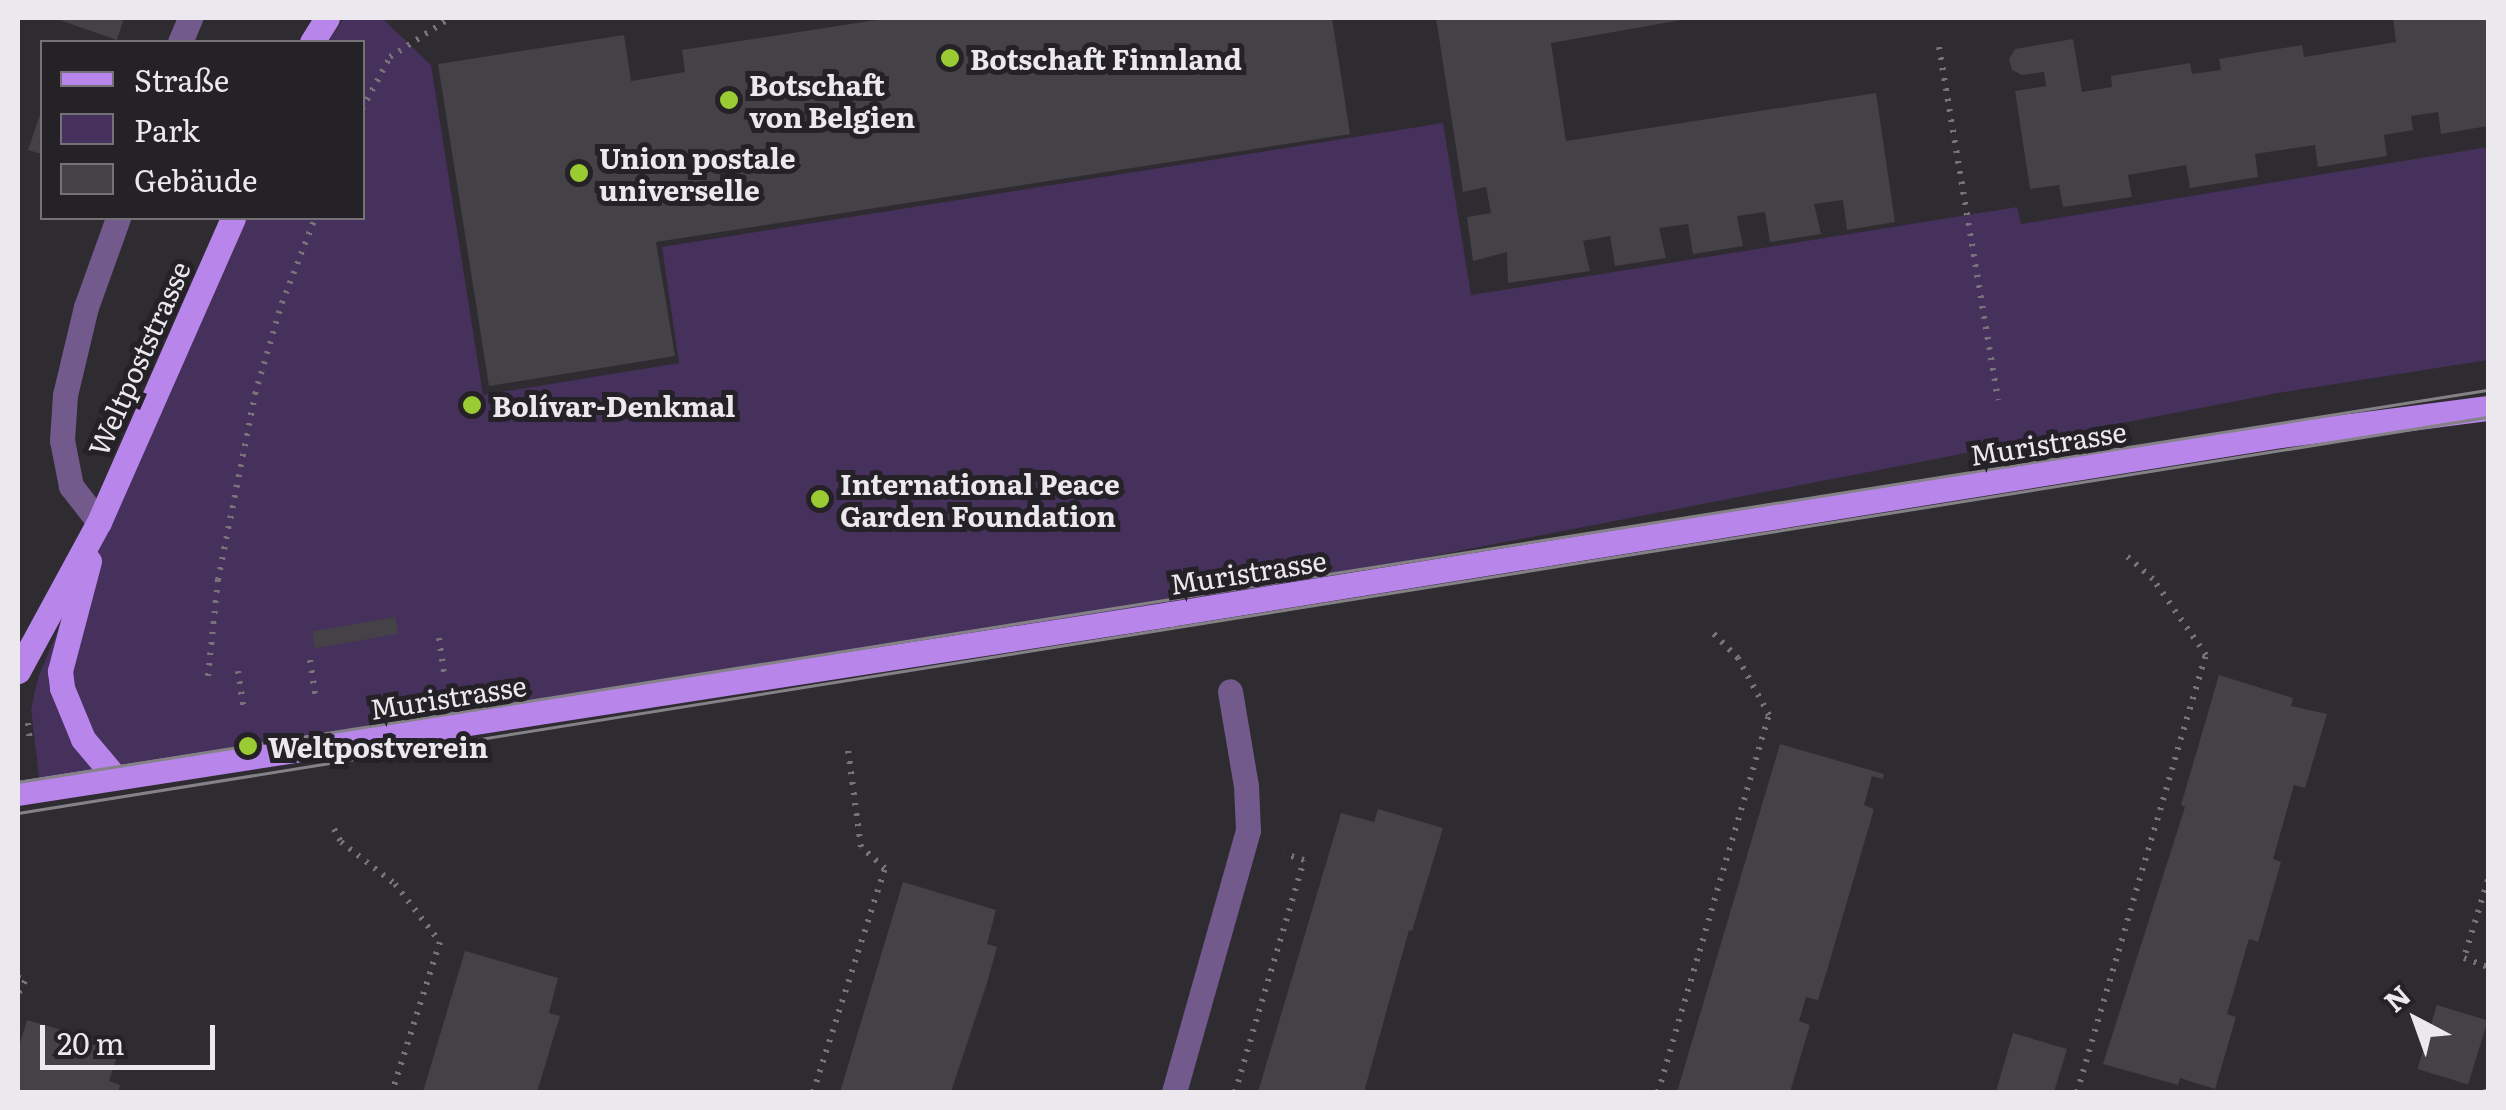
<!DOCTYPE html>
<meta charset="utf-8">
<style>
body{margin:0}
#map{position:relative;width:2506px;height:1110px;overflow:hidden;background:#2e2b31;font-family:Literata,serif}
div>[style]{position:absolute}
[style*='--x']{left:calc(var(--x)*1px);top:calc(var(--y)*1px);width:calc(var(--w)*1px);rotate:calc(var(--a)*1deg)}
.green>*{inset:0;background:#46305c}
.building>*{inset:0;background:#444147;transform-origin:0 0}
.path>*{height:6px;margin-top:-3px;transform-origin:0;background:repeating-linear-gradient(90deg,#767379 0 2.5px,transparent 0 10.5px)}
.minor>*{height:25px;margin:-12.5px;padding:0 12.5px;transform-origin:12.5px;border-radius:12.5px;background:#725a8c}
.major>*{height:25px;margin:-12.5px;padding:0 12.5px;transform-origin:12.5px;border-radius:12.5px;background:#b885eb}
.tram>*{height:2.5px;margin:-1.25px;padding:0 1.25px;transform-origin:1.25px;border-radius:1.25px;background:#848287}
.dots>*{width:28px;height:28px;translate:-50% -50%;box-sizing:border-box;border:5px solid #242227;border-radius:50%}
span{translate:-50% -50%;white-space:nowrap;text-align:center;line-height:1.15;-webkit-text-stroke:10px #242227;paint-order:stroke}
.poi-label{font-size:28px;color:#ebe9ed;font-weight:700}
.left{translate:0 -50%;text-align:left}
.street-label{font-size:28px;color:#ebe9ed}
.frame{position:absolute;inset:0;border:20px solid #ebe9ed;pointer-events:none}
.legend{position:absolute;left:40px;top:40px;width:325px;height:180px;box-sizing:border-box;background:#242227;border:2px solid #747276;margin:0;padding:12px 18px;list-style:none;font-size:30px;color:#ebe9ed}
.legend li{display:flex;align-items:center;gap:20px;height:50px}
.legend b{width:50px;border:2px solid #747276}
.north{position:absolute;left:2366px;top:970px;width:100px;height:100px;-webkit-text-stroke:8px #242227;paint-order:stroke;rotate:319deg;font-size:28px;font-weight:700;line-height:40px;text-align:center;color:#ebe9ed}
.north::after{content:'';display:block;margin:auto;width:35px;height:45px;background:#ebe9ed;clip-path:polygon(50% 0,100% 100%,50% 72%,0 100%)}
.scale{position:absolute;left:40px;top:1025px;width:175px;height:45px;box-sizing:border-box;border:5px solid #ebe9ed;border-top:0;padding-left:12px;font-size:30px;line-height:35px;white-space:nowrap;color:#ebe9ed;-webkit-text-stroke:8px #242227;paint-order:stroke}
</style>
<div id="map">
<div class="green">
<i style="clip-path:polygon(344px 18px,382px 18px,431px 65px,483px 395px,679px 363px,662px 247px,1443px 123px,1471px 295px,2017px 207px,2021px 224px,2488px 147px,2488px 360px,2278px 393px,1169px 607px,40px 786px,31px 709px,38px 678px,110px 506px,245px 218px,362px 218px,362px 42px,328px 42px)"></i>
</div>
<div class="building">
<i style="clip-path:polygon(54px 18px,124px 18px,117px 40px)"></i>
<i style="clip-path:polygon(889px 18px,1332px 18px,1350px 134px,656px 242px,675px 356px,489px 386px,438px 64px,624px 35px,631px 81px,685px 72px,682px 50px)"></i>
<i style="clip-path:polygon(1436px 18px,1693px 18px,1551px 43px,1566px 141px,1876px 93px,1895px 222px,1847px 230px,1843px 200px,1814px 204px,1821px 234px,1770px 242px,1765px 212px,1737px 216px,1743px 246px,1693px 254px,1688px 224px,1659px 228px,1666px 258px,1615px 266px,1610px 236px,1583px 241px,1590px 271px,1508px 283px,1507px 252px,1473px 261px,1467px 217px,1491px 213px,1486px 187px,1463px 192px)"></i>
<i style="clip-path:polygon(2393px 18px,2488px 18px,2488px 126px,2441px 134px,2438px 112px,2411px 116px,2413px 130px,2384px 135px,2387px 156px,2318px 167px,2315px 145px,2255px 154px,2258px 177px,2190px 188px,2186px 165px,2128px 175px,2132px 197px,2063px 207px,2059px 185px,2030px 189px,2015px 91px,2046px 86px,2044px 72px,2022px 75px,2012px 70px,2009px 59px,2015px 49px,2073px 39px,2082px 92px,2112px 87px,2111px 76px,2190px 63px,2192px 74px,2221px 70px,2219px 59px,2302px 45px,2304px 57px,2396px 42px)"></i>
<i style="clip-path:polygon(42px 109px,42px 154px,28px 150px)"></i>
<i style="left:395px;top:617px;width:17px;height:84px;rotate:80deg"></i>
<i style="clip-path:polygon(2219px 675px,2293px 698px,2291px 706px,2327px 714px,2305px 788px,2294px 785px,2273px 859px,2281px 862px,2258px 942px,2249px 939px,2227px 1014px,2236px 1017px,2215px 1089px,2180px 1078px,2178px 1085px,2103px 1064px,2185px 807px,2181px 805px)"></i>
<i style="clip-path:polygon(1780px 744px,1884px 774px,1883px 779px,1872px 776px,1864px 805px,1874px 809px,1828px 967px,1818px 1000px,1806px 997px,1799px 1021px,1810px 1025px,1790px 1092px,1677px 1092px)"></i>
<i style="clip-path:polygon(1378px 809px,1443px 828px,1412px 931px,1409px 930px,1364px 1092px,1258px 1092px,1341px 813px,1374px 822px)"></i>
<i style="clip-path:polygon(903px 882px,996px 910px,987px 944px,997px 947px,987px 983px,951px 1092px,840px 1092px)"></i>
<i style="clip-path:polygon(465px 951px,558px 978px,549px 1013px,560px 1016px,537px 1092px,423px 1092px)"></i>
<i style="left:2437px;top:1005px;width:53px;height:67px;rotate:17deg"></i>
<i style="clip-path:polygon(27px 1020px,120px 1047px,109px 1081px,120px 1085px,118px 1092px,18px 1092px,18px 1050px)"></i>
<i style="clip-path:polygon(2013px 1033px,2067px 1049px,2054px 1092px,1996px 1091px)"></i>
</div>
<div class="path">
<i style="--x:1939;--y:47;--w:358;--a:80.5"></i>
<i style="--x:362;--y:109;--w:59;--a:-61.7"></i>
<i style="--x:390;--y:57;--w:72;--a:-33"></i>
<i style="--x:439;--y:638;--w:41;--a:81.7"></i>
<i style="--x:310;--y:660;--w:40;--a:81.5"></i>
<i style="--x:238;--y:671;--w:40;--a:81.5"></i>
<i style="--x:208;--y:676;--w:97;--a:-84.1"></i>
<i style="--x:218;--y:580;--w:190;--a:-78.7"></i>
<i style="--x:255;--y:394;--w:95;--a:-73.5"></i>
<i style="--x:282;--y:303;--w:91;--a:-68.8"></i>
<i style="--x:28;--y:723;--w:19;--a:84"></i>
<i style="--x:334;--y:829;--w:15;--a:62"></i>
<i style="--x:341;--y:842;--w:68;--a:37.9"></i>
<i style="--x:395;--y:884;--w:73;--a:52.2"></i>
<i style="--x:440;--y:942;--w:157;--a:107.7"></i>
<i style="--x:2488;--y:880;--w:82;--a:107.1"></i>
<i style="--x:2464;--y:958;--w:26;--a:21"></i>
<i style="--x:18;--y:977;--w:8;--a:30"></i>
<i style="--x:25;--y:981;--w:16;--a:117"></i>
<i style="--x:813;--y:1092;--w:235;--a:-72.2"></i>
<i style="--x:885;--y:868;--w:32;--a:-139"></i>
<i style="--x:861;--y:847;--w:99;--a:-97.6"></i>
<i style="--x:1235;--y:1092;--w:242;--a:-73.4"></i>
<i style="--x:1304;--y:860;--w:21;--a:-163"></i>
<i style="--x:1658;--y:1092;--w:393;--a:-73.6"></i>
<i style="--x:1769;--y:715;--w:65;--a:-118.5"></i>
<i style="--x:1738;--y:658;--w:37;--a:-135"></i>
<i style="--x:2077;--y:1092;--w:456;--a:-73.6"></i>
<i style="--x:2206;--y:655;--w:93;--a:-124.9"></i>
<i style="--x:2153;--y:579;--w:35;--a:-139"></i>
<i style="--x:2486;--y:1092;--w:8;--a:-76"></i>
</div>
<div class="minor">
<i style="--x:180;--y:42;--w:26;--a:-67"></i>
<i style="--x:99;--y:522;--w:46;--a:-127.9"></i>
<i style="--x:71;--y:486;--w:47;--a:-101.1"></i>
<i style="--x:62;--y:440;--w:45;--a:-86.2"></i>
<i style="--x:65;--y:395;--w:90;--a:-76.6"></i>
<i style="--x:86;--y:307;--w:95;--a:-70.2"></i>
<i style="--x:1174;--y:1092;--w:272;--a:-74.2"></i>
<i style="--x:1248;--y:830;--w:44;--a:-92.6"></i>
<i style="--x:1246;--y:786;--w:96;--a:-99.6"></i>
</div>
<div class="major">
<i style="--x:312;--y:42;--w:28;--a:-58"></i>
<i style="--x:89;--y:561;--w:114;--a:104.8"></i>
<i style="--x:60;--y:671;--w:17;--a:83"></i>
<i style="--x:62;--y:688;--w:55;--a:67.6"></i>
<i style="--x:83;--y:739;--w:50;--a:49.9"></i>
<i style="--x:18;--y:671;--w:170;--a:-61.5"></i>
<i style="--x:99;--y:522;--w:332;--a:-66.2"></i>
<i style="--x:18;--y:793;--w:1166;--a:-8.83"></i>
<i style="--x:1170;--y:614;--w:1124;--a:-9.16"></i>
<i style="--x:2280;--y:435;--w:210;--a:-7.4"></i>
</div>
<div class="tram">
<i style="--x:18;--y:782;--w:2501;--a:-9.02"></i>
<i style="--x:18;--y:813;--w:2502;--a:-9.11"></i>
</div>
<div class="dots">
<i style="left:950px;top:58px;background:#9bcb33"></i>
<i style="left:729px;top:100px;background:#9bcb33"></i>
<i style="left:579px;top:173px;background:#9bcb33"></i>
<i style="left:472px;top:405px;background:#9bcb33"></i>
<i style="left:820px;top:499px;background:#9bcb33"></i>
<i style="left:248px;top:746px;background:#9bcb33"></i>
</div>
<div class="poi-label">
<span class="left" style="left:970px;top:58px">Botschaft Finnland</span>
<span class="left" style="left:749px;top:100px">Botschaft<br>von Belgien</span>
<span class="left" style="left:599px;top:173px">Union postale<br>universelle</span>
<span class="left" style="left:492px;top:405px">Bolívar-Denkmal</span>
<span class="left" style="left:840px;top:499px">International Peace<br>Garden Foundation</span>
<span class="left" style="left:268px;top:746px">Weltpostverein</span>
</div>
<div class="street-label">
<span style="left:138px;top:358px;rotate:-66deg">Weltpoststrasse</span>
<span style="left:2048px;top:442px;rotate:-9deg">Muristrasse</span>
<span style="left:1248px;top:571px;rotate:-9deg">Muristrasse</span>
<span style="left:448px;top:696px;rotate:-9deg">Muristrasse</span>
</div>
<div class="frame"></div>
<ul class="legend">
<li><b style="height:12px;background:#b885eb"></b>Straße</li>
<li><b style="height:28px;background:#46305c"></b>Park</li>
<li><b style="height:28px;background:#444147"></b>Gebäude</li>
</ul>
<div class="north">N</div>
<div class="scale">20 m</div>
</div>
